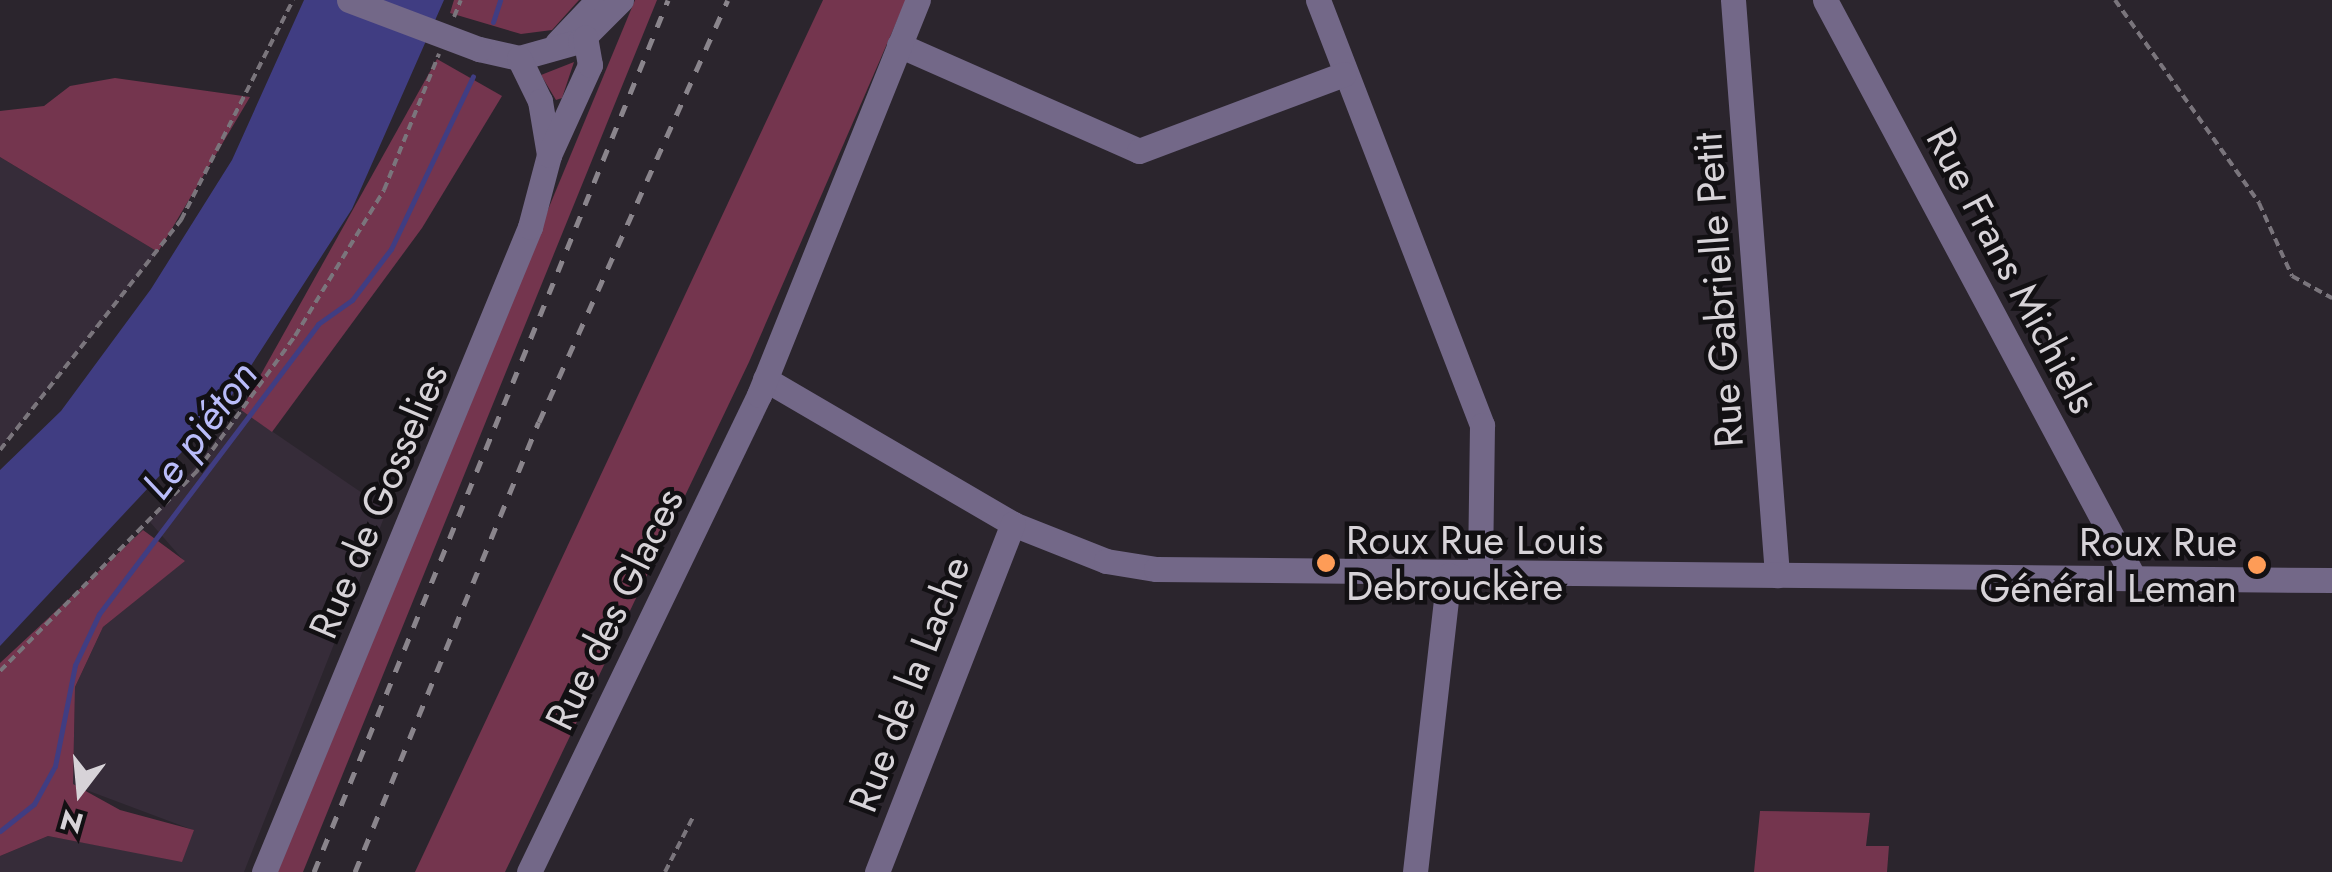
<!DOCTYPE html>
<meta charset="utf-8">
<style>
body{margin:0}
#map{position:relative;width:2332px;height:872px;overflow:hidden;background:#2b252d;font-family:Jost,sans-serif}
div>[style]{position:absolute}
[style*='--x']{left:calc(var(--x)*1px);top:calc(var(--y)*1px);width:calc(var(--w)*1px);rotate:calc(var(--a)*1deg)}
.built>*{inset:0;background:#362c39}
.green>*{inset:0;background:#74354e}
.water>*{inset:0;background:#403d82}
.stream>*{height:5px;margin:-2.5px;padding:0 2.5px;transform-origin:2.5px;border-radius:2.5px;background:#403d82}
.path>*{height:4px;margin-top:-2px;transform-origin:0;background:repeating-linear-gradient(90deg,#7a757c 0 8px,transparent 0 13px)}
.minor>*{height:25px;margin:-12.5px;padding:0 12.5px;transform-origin:12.5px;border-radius:12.5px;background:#736888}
.rail>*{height:5px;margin-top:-2.5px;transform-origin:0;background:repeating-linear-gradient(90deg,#8a858c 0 12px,transparent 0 24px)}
.minor-bridge>*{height:25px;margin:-12.5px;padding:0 12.5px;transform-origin:12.5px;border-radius:12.5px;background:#736888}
.dots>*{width:28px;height:28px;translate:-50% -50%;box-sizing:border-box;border:5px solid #121013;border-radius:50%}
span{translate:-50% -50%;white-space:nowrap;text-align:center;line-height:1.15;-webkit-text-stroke:9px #121013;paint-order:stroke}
.street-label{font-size:40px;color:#d7d3d8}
.poi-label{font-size:40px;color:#d7d3d8}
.left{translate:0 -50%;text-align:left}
.right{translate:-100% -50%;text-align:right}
.water-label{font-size:42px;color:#b9bcf9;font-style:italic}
.north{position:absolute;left:30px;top:742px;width:100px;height:100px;-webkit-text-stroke:8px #121013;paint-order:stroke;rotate:196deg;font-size:28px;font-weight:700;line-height:40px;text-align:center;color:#d7d3d8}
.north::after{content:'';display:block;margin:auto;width:35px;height:45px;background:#d7d3d8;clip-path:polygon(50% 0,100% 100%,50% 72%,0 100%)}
</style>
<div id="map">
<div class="built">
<i style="clip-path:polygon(0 157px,158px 252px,0 448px)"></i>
<i style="clip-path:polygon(241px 410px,387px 510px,244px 872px,0 872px,0 856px,48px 836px,182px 861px,193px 830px,73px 785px,75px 687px,103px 627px,184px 561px,150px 522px)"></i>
</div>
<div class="green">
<i style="clip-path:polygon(454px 0,579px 0,552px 30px,521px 34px,450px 13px)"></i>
<i style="clip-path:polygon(635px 0,657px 0,303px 872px,273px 872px)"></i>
<i style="clip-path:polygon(823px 0,906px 0,749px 362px,505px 872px,415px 872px)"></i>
<i style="clip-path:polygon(437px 59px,502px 96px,422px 228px,272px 432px,241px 410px)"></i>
<i style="clip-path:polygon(574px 62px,562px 98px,556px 100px,541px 75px)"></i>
<i style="clip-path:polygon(115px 78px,250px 97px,158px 252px,0 157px,0 111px,44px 106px,70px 86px)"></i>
<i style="clip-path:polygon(143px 530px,185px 561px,103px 627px,75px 687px,73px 784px,120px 810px,194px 830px,182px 862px,48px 836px,0 856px,0 663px)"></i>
<i style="clip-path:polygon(1760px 811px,1870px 813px,1866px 846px,1889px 846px,1887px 872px,1754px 872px)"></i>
</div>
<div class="water">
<i style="clip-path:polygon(304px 0,444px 0,352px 209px,225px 406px,0 646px,0 470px,61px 411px,151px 289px,232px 160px)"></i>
</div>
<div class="stream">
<i style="--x:493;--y:22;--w:23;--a:-72"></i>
<i style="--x:0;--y:831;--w:43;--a:-38.5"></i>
<i style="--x:34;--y:804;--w:43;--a:-61.1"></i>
<i style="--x:55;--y:766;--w:103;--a:-78.8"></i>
<i style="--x:75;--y:665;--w:56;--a:-64.8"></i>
<i style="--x:99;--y:614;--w:363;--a:-52.9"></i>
<i style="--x:318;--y:324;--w:42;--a:-35.2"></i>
<i style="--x:352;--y:300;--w:64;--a:-52.6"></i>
<i style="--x:391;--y:249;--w:191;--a:-64.6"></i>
</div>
<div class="path">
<i style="--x:2115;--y:0;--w:249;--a:54.6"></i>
<i style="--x:2259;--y:203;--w:80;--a:65.7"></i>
<i style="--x:2292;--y:276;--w:46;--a:28.8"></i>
<i style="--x:454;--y:17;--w:18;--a:-68"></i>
<i style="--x:0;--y:450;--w:293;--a:-51.8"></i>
<i style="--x:181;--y:220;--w:247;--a:-63"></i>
<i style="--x:0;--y:671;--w:281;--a:-45.4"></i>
<i style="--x:197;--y:471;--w:167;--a:-54"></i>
<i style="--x:295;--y:336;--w:171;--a:-58.6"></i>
<i style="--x:384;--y:190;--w:147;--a:-68"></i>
<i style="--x:665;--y:872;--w:64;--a:-63"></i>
</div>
<div class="minor">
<i style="--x:1318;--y:0;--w:456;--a:68.9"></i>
<i style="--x:1482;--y:425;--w:150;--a:90.8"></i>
<i style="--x:1733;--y:0;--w:577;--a:85.62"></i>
<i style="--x:1825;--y:0;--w:653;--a:61.87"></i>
<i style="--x:557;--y:43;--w:59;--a:-46.4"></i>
<i style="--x:899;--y:45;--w:262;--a:23.8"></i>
<i style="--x:1139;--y:151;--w:219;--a:-20.6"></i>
<i style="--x:479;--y:49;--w:41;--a:12.7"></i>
<i style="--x:519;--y:58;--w:63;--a:-15.6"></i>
<i style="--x:580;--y:41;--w:58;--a:-45"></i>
<i style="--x:519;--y:58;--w:48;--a:64"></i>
<i style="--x:540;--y:101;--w:55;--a:80.5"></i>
<i style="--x:765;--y:379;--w:287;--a:30.3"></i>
<i style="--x:1013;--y:524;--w:100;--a:21.7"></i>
<i style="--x:1106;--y:561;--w:51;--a:9.1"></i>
<i style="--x:1156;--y:569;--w:1176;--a:0.54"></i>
<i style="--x:264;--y:872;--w:698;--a:-67.59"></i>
<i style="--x:530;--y:227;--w:74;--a:-75.2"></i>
<i style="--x:549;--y:155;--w:99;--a:-65.5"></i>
<i style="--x:590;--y:65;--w:28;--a:-100"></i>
<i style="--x:529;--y:872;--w:530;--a:-64.26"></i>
<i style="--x:759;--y:395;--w:426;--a:-68.1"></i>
<i style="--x:877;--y:872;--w:374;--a:-68.7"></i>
<i style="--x:1415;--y:872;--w:299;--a:-83.5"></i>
</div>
<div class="rail">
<i style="--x:314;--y:872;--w:941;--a:-67.9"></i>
<i style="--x:355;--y:872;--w:486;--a:-67.8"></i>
<i style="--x:539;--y:422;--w:462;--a:-65.9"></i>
</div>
<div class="minor-bridge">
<i style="--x:349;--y:0;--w:139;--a:20.7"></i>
</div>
<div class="dots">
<i style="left:1326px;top:563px;background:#fe9c57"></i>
<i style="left:2257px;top:565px;background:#fe9c57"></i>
</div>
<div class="street-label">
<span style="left:2012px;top:270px;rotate:62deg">Rue Frans Michiels</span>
<span style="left:1718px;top:290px;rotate:-94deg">Rue Gabrielle Petit</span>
<span style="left:378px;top:501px;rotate:-67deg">Rue de Gosselies</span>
<span style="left:614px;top:609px;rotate:-64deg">Rue des Glaces</span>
<span style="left:909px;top:684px;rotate:-69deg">Rue de la Lache</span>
</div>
<div class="poi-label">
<span class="left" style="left:1346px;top:563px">Roux Rue Louis<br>Debrouckère</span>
<span class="right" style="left:2237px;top:565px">Roux Rue<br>Général Leman</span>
</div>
<div class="water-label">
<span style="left:200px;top:430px;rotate:-53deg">Le piéton</span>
</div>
<div class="north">N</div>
</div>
